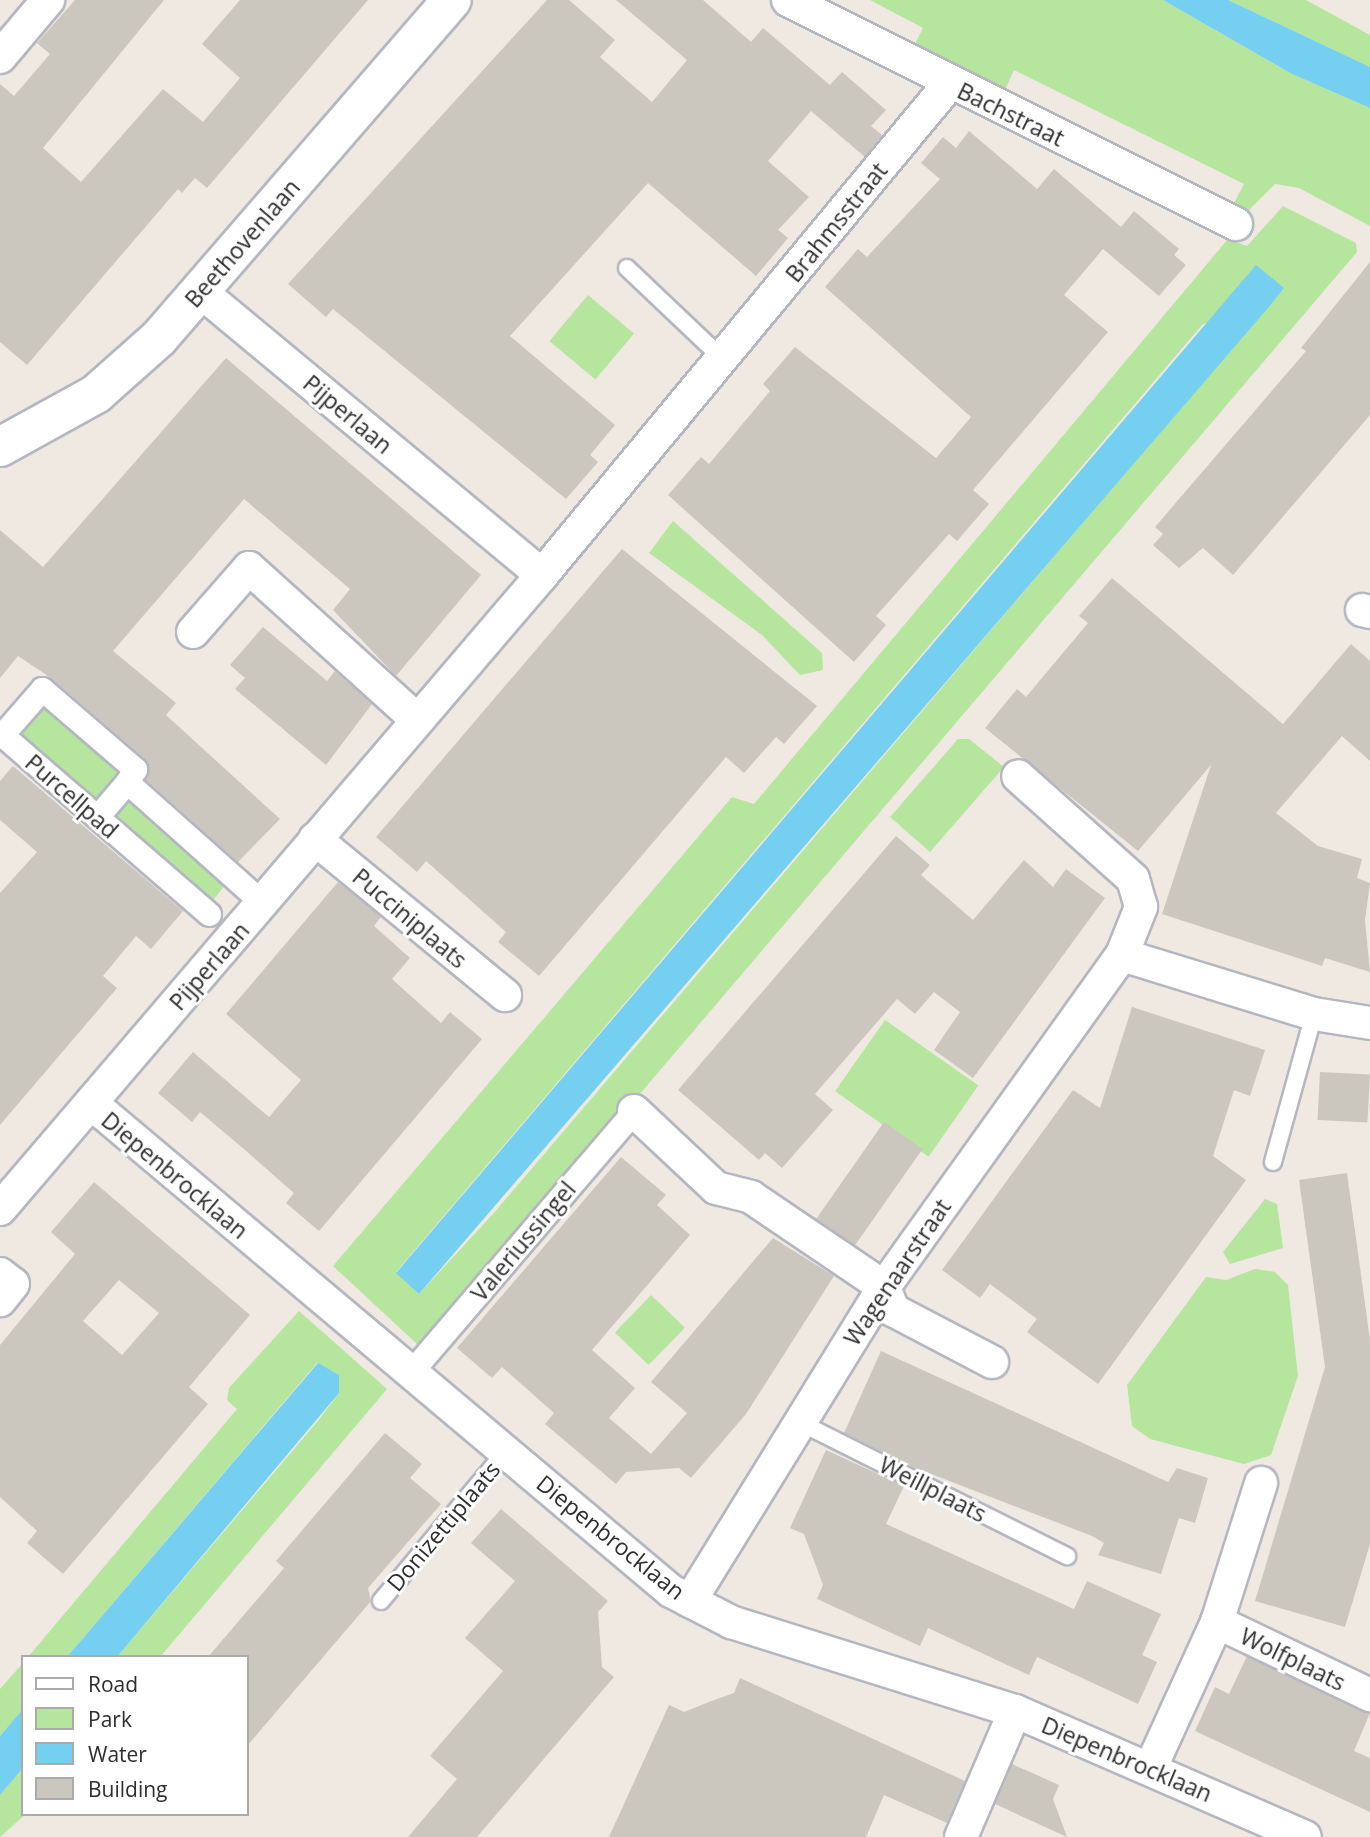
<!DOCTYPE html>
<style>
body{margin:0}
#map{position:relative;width:1370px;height:1837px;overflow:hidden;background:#efe9e1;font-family:"Open Sans",sans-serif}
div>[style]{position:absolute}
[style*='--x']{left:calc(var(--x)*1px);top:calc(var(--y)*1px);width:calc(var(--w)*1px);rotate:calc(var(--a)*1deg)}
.green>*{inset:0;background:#b6e59e;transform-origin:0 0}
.water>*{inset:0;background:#75cff0}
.building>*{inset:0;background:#cbc7bf;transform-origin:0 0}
.roads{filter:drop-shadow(2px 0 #b4b7c1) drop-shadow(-2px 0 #b4b7c1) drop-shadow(0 2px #b4b7c1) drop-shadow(0 -2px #b4b7c1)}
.service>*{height:16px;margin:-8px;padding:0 8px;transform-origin:8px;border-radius:8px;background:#fff}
.pedestrian>*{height:23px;margin:-11.5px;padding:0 11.5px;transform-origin:11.5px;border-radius:11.5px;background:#fff}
.minor>*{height:32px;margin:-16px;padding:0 16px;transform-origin:16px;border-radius:16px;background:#fff}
.tertiary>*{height:38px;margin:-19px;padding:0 19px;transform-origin:19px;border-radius:19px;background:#fff}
span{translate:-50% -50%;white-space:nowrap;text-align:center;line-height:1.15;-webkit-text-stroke:6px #fff;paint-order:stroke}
.street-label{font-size:23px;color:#2e2e2e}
.legend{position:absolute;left:21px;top:1655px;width:228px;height:161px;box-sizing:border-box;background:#fff;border:2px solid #ababab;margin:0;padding:9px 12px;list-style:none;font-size:21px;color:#2e2e2e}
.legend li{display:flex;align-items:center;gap:14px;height:35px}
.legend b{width:35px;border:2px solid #ababab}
</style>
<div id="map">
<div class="green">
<i style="clip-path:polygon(870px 0,1163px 0,1292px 74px,1370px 108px,1370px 226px,1299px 188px,1275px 184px,1240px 219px,1233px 205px,1244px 184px,1014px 70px,1004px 92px,913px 48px,923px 28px)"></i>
<i style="clip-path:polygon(1228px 0,1306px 0,1370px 35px,1370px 67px)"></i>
<i style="clip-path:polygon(evenodd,1283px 206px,1356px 243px,1357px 252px,426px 1345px,417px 1344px,333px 1266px,732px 797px,754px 804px,1228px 239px,1247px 246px,1283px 206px,1283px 288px,493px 1214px,419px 1294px,396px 1272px,1202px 325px,1283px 288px)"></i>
<i style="left:588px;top:295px;width:60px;height:60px;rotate:40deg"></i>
<i style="clip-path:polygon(673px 521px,822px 653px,823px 670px,800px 675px,762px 635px,649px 553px)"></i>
<i style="left:39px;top:699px;width:111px;height:41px;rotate:40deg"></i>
<i style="clip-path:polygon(958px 739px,969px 739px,1004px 767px,930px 852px,890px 817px)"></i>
<i style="clip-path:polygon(129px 795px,222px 878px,225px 885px,211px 903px,108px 822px)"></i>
<i style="left:885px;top:1020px;width:114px;height:87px;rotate:35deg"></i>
<i style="clip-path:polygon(1265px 1199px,1277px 1204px,1283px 1248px,1230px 1264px,1223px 1252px)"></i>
<i style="clip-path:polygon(1255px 1269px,1275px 1272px,1288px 1285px,1298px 1376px,1271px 1455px,1244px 1464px,1150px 1439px,1132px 1426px,1127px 1385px,1206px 1277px,1226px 1280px)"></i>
<i style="left:651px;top:1295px;width:47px;height:52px;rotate:44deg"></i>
<i style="clip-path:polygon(299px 1311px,387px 1389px,160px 1657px,117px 1657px,317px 1422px,339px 1393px,339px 1375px,317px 1363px,67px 1657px,28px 1657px,237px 1409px,227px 1400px,229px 1388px)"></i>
<i style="clip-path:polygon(23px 1663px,23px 1709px,0 1736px,0 1689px)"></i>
<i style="clip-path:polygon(23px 1768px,26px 1814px,0 1837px,0 1795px)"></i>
</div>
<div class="water">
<i style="clip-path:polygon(1163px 0,1228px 0,1370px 67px,1370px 108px,1292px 74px)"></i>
<i style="clip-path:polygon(1256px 265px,1284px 288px,1273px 302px,419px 1294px,396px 1273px)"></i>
<i style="clip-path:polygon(318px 1363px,339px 1375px,339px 1393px,117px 1657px,67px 1657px)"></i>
<i style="clip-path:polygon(23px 1709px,23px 1768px,0 1795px,0 1736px)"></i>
</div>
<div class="building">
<i style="clip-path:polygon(75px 0,164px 0,43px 148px,81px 182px,163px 89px,203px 122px,240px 78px,202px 44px,240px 0,368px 0,207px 188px,195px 178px,182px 193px,178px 189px,27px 365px,0 342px,0 84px,14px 96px,50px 54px,37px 43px)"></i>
<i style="clip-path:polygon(547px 0,569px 0,615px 40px,600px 57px,652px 102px,687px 60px,616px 0,703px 0,751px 42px,763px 28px,830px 85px,842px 72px,886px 110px,871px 126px,882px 135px,865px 157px,811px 111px,768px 161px,809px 197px,778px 230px,788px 238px,756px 276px,648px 183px,510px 336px,615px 425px,590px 455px,598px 462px,566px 499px,333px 309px,326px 317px,288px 284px)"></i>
<i style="clip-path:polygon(969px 131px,1037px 189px,1054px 169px,1121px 227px,1134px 211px,1179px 249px,1174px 255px,1186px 265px,1159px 296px,1103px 249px,1064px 295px,1108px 332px,973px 490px,989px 504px,957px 541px,949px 534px,876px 616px,886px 625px,854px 662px,668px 495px,701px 457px,709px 464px,770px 391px,763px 384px,795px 347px,936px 458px,971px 417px,825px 287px,858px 249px,867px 257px,940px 179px,921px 163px,943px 137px,956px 148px)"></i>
<i style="clip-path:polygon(1370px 262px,1370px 415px,1233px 575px,1203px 548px,1179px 568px,1153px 545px,1163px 534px,1155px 527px,1306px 351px,1301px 348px)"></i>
<i style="clip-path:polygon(226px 358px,481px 575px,396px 676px,333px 610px,350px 589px,244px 499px,113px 651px,176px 703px,166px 715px,280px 819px,238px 862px,145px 779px,144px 758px,51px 678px,18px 656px,0 678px,0 530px,43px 567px)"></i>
<i style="clip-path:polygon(622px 549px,817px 706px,784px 744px,776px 737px,744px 773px,726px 757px,539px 976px,498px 942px,506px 932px,426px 861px,417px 872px,376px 837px)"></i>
<i style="clip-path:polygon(1112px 578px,1283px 724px,1351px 644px,1370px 661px,1370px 761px,1342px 736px,1276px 813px,1318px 846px,1362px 859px,1357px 878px,1370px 883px,1365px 920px,1370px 972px,1325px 958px,1322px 966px,1162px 914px,1211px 765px,1138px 851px,985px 728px,1017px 689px,1026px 697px,1088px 623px,1079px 616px)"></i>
<i style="clip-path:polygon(263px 627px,327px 681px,335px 671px,372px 704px,326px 765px,235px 689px,245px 678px,230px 665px)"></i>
<i style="clip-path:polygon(13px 766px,183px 911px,151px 949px,136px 936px,103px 976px,117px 988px,0 1125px,0 893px,37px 852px,0 820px,0 781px)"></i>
<i style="clip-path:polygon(896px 836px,930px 865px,921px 875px,973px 920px,1024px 860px,1053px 887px,1066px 869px,1105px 898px,973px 1078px,934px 1050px,960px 1012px,934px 992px,915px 1014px,897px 999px,815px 1094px,833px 1110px,782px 1168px,765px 1153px,759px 1160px,678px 1090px)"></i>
<i style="clip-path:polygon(338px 882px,381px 917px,374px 926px,410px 958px,392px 979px,441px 1023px,450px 1012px,482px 1039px,319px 1231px,286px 1203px,294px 1193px,245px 1150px,200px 1112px,192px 1122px,158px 1093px,193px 1052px,269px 1117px,301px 1080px,226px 1014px)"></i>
<i style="clip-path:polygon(1132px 1007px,1265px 1050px,1250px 1096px,1234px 1090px,1213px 1156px,1246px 1180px,1098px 1384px,1027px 1332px,1037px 1319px,990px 1284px,980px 1298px,942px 1270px,1073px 1090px,1100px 1108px)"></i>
<i style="left:1320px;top:1072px;width:50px;height:48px;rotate:3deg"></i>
<i style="left:884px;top:1122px;width:47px;height:118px;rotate:35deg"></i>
<i style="clip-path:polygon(621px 1157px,666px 1195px,657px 1205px,690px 1235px,592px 1350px,635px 1388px,609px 1418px,651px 1454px,687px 1413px,651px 1382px,773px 1238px,834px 1276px,746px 1414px,691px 1478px,679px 1468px,626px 1472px,616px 1484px,545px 1424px,554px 1413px,502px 1367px,492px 1378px,457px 1348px)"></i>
<i style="clip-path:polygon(1347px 1173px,1370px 1340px,1370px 1544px,1345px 1627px,1255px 1601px,1325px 1367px,1299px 1180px)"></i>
<i style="clip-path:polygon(evenodd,94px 1182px,250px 1315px,189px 1387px,208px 1404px,63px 1574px,27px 1543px,37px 1531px,0 1497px,0 1345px,75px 1254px,51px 1232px,94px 1182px,119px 1280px,159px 1313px,122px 1355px,83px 1321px,119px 1280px)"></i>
<i style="clip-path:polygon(881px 1351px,1168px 1482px,1177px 1468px,1208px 1478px,1195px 1523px,1179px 1518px,1161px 1574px,1098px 1555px,1104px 1543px,1092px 1536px,913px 1467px,844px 1433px)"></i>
<i style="clip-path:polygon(385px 1433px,422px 1464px,410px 1478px,441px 1504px,368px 1588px,371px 1601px,247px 1746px,247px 1657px,208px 1657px,284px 1568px,276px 1561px)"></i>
<i style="clip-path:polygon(826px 1450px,904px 1486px,886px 1524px,1074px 1609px,1087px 1581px,1161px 1614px,1142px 1655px,1157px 1662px,1138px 1704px,1037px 1657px,1029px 1675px,928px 1628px,920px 1646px,817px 1599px,823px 1585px,804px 1534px,790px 1528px)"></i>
<i style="clip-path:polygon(501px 1509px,608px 1601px,598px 1612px,600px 1640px,602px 1667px,614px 1677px,477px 1837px,408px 1837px,457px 1779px,430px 1756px,503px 1671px,465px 1638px,515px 1581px,471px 1543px)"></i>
<i style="clip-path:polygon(1247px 1656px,1370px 1713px,1354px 1751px,1370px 1758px,1370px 1812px,1195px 1731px,1215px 1687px,1229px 1694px)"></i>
<i style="clip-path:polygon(740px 1678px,965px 1781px,947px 1823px,884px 1795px,866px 1837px,609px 1837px,669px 1705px,684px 1712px,709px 1702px,734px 1693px)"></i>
<i style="clip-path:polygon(1012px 1764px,1059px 1785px,1053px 1799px,1067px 1837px,995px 1804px)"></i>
</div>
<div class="roads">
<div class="service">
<i style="--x:627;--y:268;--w:134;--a:43.5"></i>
<i style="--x:1273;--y:1162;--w:154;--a:-74.5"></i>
<i style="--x:799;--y:1422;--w:300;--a:26.6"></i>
<i style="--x:381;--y:1601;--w:194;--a:-50.2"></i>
</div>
<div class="pedestrian">
<i style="--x:97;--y:817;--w:46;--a:-49.4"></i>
<i style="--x:209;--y:914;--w:274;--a:-139.1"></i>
<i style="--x:2;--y:735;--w:61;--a:-49"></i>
<i style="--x:42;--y:689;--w:123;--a:40.7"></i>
<i style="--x:135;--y:769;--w:15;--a:122"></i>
<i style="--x:127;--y:782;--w:182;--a:41.7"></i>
<i style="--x:411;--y:1372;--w:343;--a:-49.5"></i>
</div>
<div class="minor">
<i style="--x:788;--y:0;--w:501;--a:26.57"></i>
<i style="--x:0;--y:57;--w:75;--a:-49.9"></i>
<i style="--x:542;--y:575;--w:638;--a:-50.34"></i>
<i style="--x:1362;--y:610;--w:8;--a:14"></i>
<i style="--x:193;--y:632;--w:85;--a:-48.8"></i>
<i style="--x:249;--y:568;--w:225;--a:42.1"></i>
<i style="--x:315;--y:839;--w:246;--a:39.4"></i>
<i style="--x:1122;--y:955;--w:201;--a:17.1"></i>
<i style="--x:1314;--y:1014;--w:57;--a:9.1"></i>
<i style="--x:91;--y:1103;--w:758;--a:40.08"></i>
<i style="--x:671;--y:1591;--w:68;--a:27.3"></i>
<i style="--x:731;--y:1622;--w:298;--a:17.4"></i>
<i style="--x:1015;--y:1711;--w:316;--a:23.5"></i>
<i style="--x:634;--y:1111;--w:112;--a:43.2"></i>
<i style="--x:716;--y:1188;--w:36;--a:14"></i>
<i style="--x:751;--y:1197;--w:161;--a:34.1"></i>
<i style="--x:884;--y:1287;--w:25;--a:69"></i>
<i style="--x:893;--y:1310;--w:112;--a:27.7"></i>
<i style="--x:0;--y:1209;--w:834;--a:-49.47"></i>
<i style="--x:542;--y:575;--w:445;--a:-140.3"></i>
<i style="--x:0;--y:1274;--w:16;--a:38"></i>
<i style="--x:13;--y:1284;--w:21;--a:129"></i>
<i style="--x:690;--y:1601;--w:369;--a:-58.3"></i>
<i style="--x:884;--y:1287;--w:408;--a:-54.4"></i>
<i style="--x:1122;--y:955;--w:52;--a:-68.4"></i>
<i style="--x:1141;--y:907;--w:29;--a:-106"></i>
<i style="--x:1133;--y:879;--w:154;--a:-138.2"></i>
<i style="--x:1217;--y:1622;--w:170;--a:25.5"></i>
<i style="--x:1151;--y:1767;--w:159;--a:-65.5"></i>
<i style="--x:1217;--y:1622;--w:146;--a:-72.4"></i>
<i style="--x:961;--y:1837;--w:137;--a:-66.8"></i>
</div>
<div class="tertiary">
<i style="--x:0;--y:447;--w:110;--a:-28.9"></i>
<i style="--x:96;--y:394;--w:84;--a:-41.6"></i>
<i style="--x:159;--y:338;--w:447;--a:-49.1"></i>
</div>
</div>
<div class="street-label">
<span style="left:1011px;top:114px;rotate:26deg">Bachstraat</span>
<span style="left:836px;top:222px;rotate:-51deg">Brahmsstraat</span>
<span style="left:242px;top:243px;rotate:-49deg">Beethovenlaan</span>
<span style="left:348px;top:414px;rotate:40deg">Pijperlaan</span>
<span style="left:72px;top:796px;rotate:41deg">Purcellpad</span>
<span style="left:410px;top:918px;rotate:40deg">Pucciniplaats</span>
<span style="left:209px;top:966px;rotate:-49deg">Pijperlaan</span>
<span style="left:175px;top:1175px;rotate:40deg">Diepenbrocklaan</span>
<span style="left:523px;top:1241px;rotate:-50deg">Valeriussingel</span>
<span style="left:897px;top:1272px;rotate:-56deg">Wagenaarstraat</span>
<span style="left:933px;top:1489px;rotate:27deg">Weillplaats</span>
<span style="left:443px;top:1526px;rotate:-50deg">Donizettiplaats</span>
<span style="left:611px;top:1537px;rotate:39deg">Diepenbrocklaan</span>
<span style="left:1293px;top:1659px;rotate:26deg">Wolfplaats</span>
<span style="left:1127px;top:1759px;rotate:23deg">Diepenbrocklaan</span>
</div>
<ul class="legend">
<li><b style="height:9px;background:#fff"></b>Road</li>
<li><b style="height:19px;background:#b6e59e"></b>Park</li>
<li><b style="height:19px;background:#75cff0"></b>Water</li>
<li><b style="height:19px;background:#cbc7bf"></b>Building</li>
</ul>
</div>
